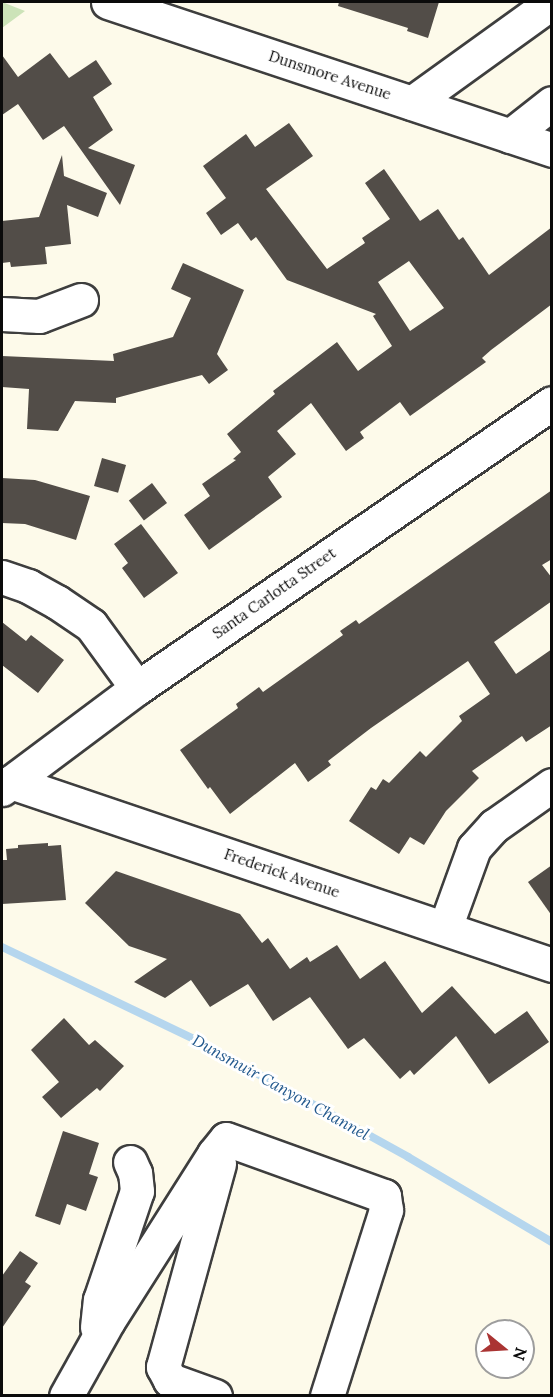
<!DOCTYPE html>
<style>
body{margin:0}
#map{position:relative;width:553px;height:1397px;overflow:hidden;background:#fdfaea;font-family:Lora,serif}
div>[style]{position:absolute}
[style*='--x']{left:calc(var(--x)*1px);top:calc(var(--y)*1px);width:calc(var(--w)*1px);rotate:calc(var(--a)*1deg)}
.green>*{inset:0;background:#cce3b8}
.stream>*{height:8px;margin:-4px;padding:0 4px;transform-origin:4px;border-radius:4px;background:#b5d6ee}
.building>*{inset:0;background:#524d48;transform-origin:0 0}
.path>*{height:4px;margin-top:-2px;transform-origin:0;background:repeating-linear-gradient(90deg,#2d2d2d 0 6px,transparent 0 9px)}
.roads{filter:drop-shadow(2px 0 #3e3e3e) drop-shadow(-2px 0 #3e3e3e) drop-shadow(0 2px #3e3e3e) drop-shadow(0 -2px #3e3e3e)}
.minor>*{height:33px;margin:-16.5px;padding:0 16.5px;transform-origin:16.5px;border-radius:16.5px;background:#fff}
span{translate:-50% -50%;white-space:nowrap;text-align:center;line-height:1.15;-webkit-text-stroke:6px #fff;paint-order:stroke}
.street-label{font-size:15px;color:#0b0b0b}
.water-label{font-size:16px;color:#23598d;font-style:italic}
.frame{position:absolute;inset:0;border:3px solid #0b0b0b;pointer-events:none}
.north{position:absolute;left:475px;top:1319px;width:60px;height:60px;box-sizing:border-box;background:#fff;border:2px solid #9d9d9d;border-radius:50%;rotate:108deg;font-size:16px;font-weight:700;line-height:24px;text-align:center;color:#0b0b0b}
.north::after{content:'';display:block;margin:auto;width:21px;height:27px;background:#aa3433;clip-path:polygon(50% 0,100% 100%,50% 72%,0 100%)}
</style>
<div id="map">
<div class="green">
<i style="clip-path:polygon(2px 2px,25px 11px,2px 28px)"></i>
</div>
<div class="stream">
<i style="--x:2;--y:947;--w:220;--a:25.6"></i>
<i style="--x:200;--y:1042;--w:238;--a:28.9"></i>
<i style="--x:408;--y:1157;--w:167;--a:30.6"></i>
</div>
<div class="building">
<i style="clip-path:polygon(339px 2px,439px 2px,428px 38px,407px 31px,408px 28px,338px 6px)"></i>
<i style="clip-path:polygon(50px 53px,69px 78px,96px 60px,112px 84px,93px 97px,113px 130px,88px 148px,135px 165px,120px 205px,64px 126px,43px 140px,18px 104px,2px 115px,2px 55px,18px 77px)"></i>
<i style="clip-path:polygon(evenodd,289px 123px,313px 156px,266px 189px,327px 269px,365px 243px,362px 238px,390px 219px,365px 183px,384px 169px,420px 221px,438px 209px,459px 240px,463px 237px,489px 275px,552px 227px,552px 304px,491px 350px,482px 358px,486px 362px,410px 416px,400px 402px,360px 432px,364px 438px,346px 451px,311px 403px,277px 431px,296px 454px,268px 477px,282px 497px,209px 550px,184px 515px,210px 496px,202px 484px,236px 460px,233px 459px,241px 452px,227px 434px,275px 394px,273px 391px,337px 342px,358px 371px,392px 346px,373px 316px,376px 314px,287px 280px,256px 237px,251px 241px,238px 223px,221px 235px,206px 213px,226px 198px,203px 166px,246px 134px,255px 147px,289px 123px,409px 261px,444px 308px,410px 331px,378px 282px,409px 261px)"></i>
<i style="clip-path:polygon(62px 155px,64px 176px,107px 193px,98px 217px,67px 205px,71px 244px,45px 247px,47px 264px,11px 267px,10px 262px,2px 263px,2px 221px,39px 217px)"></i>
<i style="clip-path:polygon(183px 263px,244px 290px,217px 354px,228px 370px,209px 384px,202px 375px,116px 398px,116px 403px,75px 401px,58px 431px,27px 429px,29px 389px,2px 387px,2px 356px,114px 361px,113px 354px,173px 337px,191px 298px,171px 289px)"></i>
<i style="left:102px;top:458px;width:25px;height:29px;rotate:16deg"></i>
<i style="clip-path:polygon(2px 478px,35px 480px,90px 496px,76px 540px,25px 524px,2px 523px)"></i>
<i style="left:152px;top:483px;width:25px;height:29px;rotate:53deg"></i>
<i style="clip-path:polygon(552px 490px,552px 559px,542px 565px,552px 578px,552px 601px,494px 642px,516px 674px,552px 649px,552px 725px,526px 742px,522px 736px,472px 771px,479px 778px,446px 811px,424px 845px,410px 837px,399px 854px,349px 821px,371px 787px,376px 790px,383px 779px,389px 783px,420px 751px,426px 757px,462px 721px,459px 716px,490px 694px,468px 661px,371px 728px,328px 761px,331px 765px,308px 782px,295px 763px,230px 814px,210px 787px,208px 789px,180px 750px,238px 708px,236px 704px,259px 687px,263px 692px,343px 635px,340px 631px,356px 620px,359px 624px)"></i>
<i style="clip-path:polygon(141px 524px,178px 573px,144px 598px,122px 568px,128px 563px,114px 544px)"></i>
<i style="clip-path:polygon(2px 622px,26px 641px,31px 635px,64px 660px,38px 693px,2px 665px)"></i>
<i style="clip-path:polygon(48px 843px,48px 846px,61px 845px,66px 900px,2px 904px,2px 860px,7px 860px,6px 849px,18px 848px,18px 845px)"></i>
<i style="clip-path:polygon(552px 865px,552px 916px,528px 882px)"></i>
<i style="clip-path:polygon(116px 871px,240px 914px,262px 943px,268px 938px,290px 969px,307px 957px,310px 962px,337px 945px,360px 979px,385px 961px,422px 1013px,452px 986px,495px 1034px,527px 1011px,549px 1042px,489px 1084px,456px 1036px,414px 1075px,410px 1070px,400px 1079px,364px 1038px,348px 1049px,310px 997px,273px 1021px,248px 984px,210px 1007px,191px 980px,165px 998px,134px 982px,167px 959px,129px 946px,85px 903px)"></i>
<i style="clip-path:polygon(64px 1018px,89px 1045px,95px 1040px,124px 1066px,100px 1091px,97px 1088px,61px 1118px,42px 1097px,59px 1082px,31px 1050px)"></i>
<i style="clip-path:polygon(63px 1131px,99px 1143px,89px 1174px,98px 1177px,86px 1211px,67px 1204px,60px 1225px,35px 1216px)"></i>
<i style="clip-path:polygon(20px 1251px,38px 1263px,25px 1282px,31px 1286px,2px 1328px,2px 1276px)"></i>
</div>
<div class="path">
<i style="--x:502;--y:1395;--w:1;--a:45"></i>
</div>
<div class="roads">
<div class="minor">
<i style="--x:108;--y:2;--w:468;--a:18.4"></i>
<i style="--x:412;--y:103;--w:173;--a:-35.8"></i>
<i style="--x:510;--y:136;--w:53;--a:-38.2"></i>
<i style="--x:2;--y:314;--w:37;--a:3"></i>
<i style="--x:39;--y:316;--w:45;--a:-20.9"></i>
<i style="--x:2;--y:577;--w:28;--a:19"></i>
<i style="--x:28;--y:586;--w:33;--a:29"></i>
<i style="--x:57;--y:602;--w:41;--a:34.1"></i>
<i style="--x:91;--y:625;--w:78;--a:53.9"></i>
<i style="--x:11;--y:782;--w:571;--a:18.69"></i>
<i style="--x:2;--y:789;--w:169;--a:-36.8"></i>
<i style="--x:137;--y:688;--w:503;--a:-34.48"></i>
<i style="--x:445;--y:928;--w:85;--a:-70.1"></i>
<i style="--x:474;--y:848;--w:30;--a:-48"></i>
<i style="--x:494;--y:826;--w:71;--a:-35.3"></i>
<i style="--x:226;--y:1139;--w:168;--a:19.8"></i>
<i style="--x:384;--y:1196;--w:14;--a:82"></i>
<i style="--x:386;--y:1210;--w:195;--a:107.6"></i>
<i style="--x:97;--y:1327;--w:27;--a:-84"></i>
<i style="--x:100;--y:1300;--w:115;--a:-71.3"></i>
<i style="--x:137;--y:1191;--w:18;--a:-96"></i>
<i style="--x:135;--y:1173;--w:12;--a:-114"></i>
<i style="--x:66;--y:1396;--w:86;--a:-60.8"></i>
<i style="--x:108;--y:1321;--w:198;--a:-57.6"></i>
<i style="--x:214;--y:1154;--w:19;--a:-51"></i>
<i style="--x:215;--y:1396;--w:48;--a:-160.4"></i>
<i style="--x:170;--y:1380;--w:15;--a:-118"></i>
<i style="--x:163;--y:1367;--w:211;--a:-74.6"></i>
</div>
</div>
<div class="street-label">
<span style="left:330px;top:75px;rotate:18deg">Dunsmore Avenue</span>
<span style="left:274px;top:593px;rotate:-35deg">Santa Carlotta Street</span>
<span style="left:282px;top:873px;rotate:19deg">Frederick Avenue</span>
</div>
<div class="water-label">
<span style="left:281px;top:1087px;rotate:29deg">Dunsmuir Canyon Channel</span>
</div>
<div class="frame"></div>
<div class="north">N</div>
</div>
